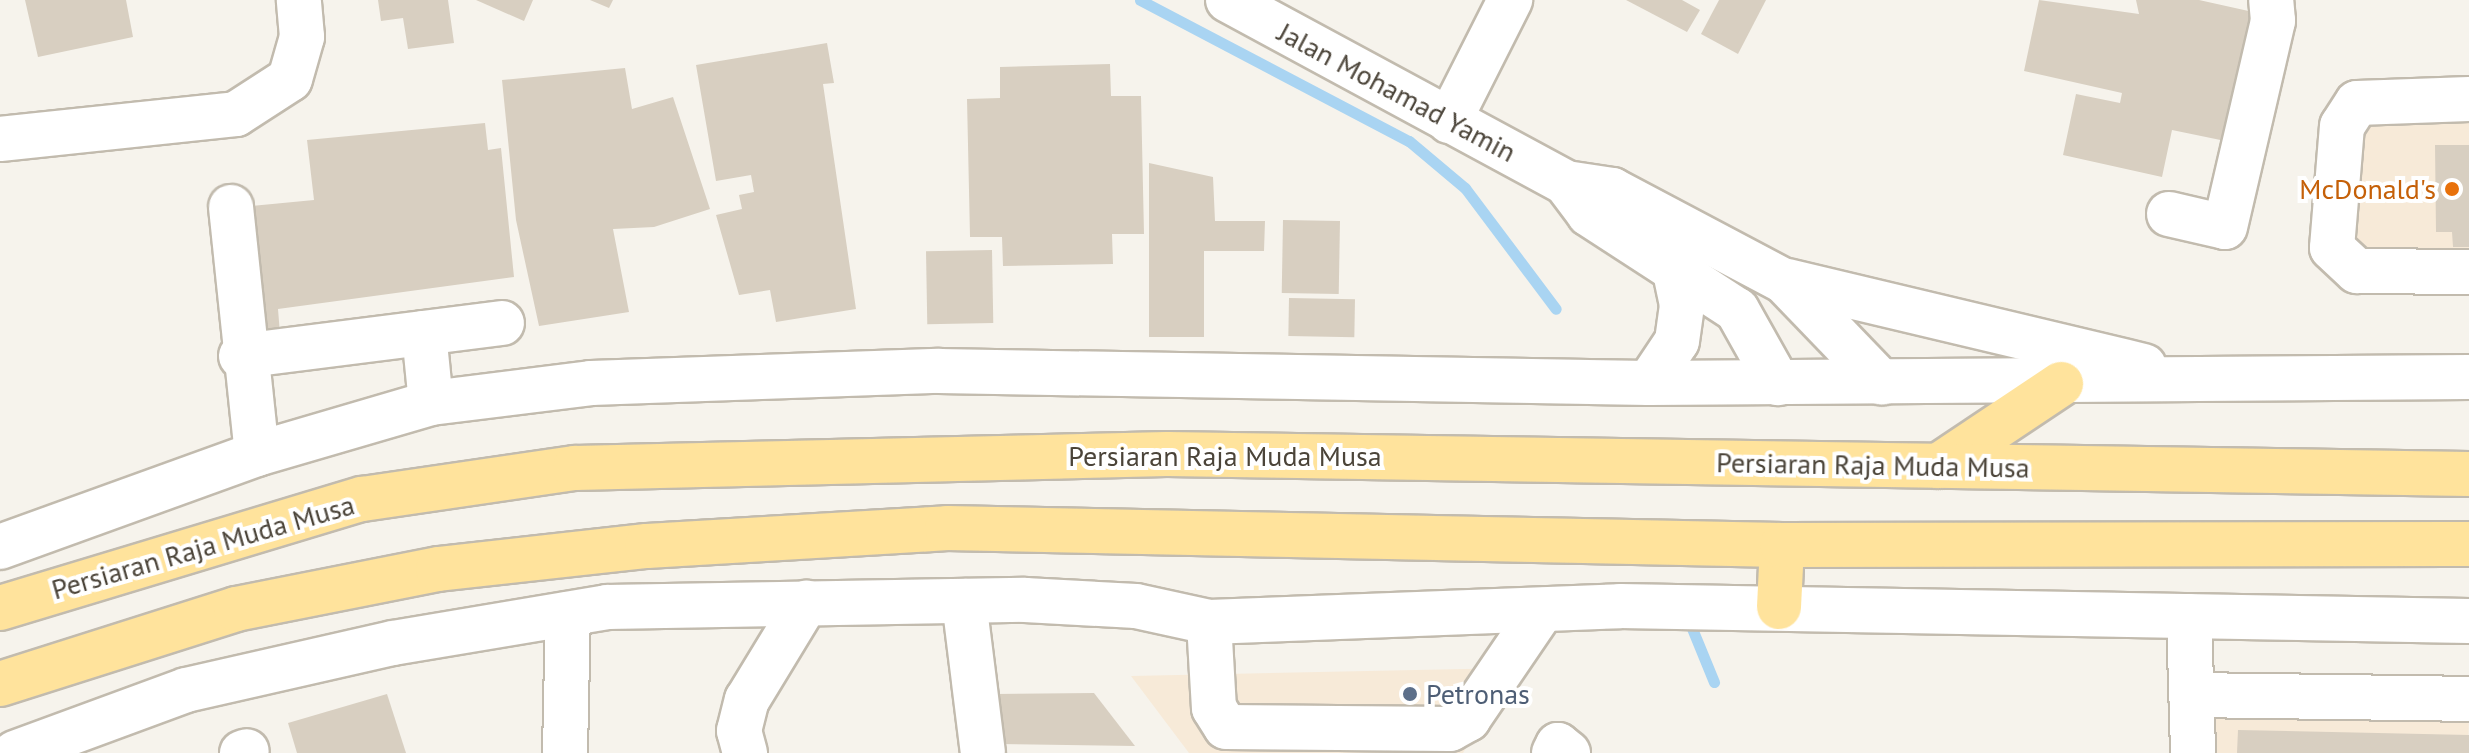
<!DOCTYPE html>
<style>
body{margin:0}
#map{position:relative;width:2469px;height:753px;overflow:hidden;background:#f6f3ec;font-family:"PT Sans",sans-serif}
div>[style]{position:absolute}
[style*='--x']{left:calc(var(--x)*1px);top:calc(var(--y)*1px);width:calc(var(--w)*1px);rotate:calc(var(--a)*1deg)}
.commercial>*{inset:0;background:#f7ead8;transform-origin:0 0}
.stream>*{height:11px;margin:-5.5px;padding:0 5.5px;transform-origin:5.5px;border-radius:5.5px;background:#a9d4f2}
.building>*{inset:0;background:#d8cfc1;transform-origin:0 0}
.roads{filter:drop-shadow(2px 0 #c2bbae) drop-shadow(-2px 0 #c2bbae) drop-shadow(0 2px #c2bbae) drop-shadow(0 -2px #c2bbae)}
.minor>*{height:44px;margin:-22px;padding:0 22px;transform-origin:22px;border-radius:22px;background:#fff}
.major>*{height:44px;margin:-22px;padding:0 22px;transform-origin:22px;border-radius:22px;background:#ffe39c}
.dots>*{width:22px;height:22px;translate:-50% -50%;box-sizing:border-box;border:4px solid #fff;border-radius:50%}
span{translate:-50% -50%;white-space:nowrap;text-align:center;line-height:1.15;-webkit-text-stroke:8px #fff;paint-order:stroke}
.street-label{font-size:28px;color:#4b4439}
.food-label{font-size:28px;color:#c56008}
.right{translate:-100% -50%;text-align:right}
.service-label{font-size:28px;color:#4e5e75}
.left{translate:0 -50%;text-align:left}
</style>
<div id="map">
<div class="commercial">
<i style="clip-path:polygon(2469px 109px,2469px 263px,2362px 262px,2342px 243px,2364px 112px)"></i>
<i style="clip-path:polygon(1513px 668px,1463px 753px,1189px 753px,1131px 676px)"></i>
<i style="left:2204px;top:708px;width:265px;height:45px;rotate:1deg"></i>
</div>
<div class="stream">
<i style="--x:1140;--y:0;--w:304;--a:27.7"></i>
<i style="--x:1409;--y:141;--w:73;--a:40"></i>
<i style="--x:1465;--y:188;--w:151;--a:53.1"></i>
<i style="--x:1689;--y:621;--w:66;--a:67.7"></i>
</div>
<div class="building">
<i style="clip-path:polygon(25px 0,126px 0,133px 37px,38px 57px)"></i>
<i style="clip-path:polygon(378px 0,448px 0,454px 43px,408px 49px,403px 18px,381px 21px)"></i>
<i style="clip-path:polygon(476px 0,533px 0,524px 21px)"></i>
<i style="clip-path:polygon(590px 0,613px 0,609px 8px)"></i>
<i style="clip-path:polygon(1626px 0,1682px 0,1700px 10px,1687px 32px)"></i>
<i style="clip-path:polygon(1719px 0,1766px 0,1738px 54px,1701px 34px)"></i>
<i style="clip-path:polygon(2039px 0,2139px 14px,2136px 0,2199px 0,2262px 14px,2235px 143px,2172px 130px,2162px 177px,2063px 155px,2076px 94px,2120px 103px,2122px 93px,2024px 71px)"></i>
<i style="clip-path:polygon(827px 43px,834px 83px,823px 84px,856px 309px,776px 322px,770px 290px,739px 295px,716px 215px,742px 209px,739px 195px,754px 192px,751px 175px,716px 181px,696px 65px)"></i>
<i style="clip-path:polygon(1110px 64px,1111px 96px,1141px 96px,1144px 234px,1112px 234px,1113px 264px,1003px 266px,1002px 237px,970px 237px,967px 99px,1000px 98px,1000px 67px)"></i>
<i style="clip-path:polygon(625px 68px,632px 109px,673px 97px,710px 209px,654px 227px,613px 229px,629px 312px,539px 326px,516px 220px,502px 80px)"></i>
<i style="clip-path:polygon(485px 123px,488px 150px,501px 148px,514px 277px,278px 309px,280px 334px,243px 338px,230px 208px,314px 200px,307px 140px)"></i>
<i style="clip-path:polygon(2435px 145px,2469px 145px,2469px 247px,2453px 247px,2452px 232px,2436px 232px)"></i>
<i style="clip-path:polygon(1149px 163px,1213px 177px,1215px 221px,1265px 221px,1264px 251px,1204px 251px,1204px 337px,1149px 337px)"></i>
<i style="left:1283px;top:220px;width:57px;height:73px;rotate:1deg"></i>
<i style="left:992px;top:250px;width:73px;height:66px;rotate:89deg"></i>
<i style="left:1289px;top:298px;width:66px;height:38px;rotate:1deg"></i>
<i style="clip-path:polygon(1094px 693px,1135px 746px,997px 744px,994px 694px)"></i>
<i style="clip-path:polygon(387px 694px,406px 753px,297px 753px,288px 723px)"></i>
<i style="clip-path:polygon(2238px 730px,2469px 735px,2469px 753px,2237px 753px)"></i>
</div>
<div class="roads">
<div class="minor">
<i style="--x:1228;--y:0;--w:384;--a:28.4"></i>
<i style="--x:1566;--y:183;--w:47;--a:8.7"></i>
<i style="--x:1612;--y:190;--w:195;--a:27.9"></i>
<i style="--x:1784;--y:281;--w:141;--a:46.1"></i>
<i style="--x:2469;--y:99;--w:112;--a:178"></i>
<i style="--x:2357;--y:103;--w:27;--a:123"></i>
<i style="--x:2342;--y:126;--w:122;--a:94.7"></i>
<i style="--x:2332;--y:248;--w:34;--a:43"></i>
<i style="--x:2357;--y:271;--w:112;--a:0.5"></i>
<i style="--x:1449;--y:121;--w:136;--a:-63.2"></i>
<i style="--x:0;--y:139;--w:237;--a:-6"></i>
<i style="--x:236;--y:114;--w:64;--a:-32.9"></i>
<i style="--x:290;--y:79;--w:44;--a:-74.1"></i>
<i style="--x:302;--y:37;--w:37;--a:-95"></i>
<i style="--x:1566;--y:183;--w:39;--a:53"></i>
<i style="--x:1589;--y:214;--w:176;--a:33"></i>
<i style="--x:1737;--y:310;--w:84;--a:60.7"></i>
<i style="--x:231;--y:207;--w:248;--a:84"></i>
<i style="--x:2169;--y:214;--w:57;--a:13.1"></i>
<i style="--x:2225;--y:227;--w:212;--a:-76.9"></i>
<i style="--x:2273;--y:21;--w:21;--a:-95"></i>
<i style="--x:1787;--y:281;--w:367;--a:13.4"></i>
<i style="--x:424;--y:333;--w:70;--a:84.3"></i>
<i style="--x:241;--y:356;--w:263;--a:-7.2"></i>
<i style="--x:1649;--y:383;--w:50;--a:-56.3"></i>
<i style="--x:1677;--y:341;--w:36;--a:-82"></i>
<i style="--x:1682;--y:305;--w:35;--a:-102"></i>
<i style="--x:0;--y:547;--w:273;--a:-19.9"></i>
<i style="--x:257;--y:454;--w:181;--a:-16.3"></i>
<i style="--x:431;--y:403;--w:161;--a:-7.1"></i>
<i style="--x:591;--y:383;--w:348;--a:-2"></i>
<i style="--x:939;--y:371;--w:710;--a:0.97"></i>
<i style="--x:1649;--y:383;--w:820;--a:-0.42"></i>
<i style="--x:964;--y:601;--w:153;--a:82.9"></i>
<i style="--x:2189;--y:616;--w:137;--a:88.3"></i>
<i style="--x:1209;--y:622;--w:86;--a:86.7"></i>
<i style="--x:1214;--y:708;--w:22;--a:58"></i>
<i style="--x:1226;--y:727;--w:224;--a:0.5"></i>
<i style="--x:1450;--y:729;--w:21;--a:-29"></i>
<i style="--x:1468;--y:719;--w:132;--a:-55.8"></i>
<i style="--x:2191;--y:695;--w:278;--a:0.8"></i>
<i style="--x:15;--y:753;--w:182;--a:-20.2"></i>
<i style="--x:186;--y:690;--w:212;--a:-12.8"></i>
<i style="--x:393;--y:643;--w:217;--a:-9.5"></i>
<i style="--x:607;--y:607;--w:418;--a:-1"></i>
<i style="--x:1025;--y:600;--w:111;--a:3.1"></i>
<i style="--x:1136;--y:606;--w:75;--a:12.4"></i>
<i style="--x:1209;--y:622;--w:411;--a:-2.2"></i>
<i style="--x:1620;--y:606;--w:849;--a:1.01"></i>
<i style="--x:242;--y:753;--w:5;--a:-22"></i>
<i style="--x:565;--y:753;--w:139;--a:-88.8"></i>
<i style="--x:745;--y:753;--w:23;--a:-105"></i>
<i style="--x:739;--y:731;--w:32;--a:-76"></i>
<i style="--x:747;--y:700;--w:114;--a:-58.7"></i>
<i style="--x:1554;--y:753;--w:9;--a:-63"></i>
<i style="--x:1558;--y:745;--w:13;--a:39"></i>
</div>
<div class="major">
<i style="--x:1938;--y:466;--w:148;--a:-33.7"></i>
<i style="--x:1779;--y:607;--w:62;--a:-87.2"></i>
<i style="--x:0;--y:608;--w:378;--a:-16.8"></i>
<i style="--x:362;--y:499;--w:215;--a:-8.3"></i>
<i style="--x:575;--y:468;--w:592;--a:-1.35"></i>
<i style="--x:1167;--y:454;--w:1302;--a:0.88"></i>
<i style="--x:0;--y:684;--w:248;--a:-17.6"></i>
<i style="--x:236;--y:609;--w:206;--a:-11.2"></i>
<i style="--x:438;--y:569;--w:210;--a:-6.3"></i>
<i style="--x:647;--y:546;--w:301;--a:-3.4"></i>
<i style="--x:947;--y:528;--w:835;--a:1.17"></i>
<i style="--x:1782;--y:545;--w:687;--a:-0.08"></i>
</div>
</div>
<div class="dots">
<i style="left:2452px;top:189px;background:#e8710a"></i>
<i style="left:1410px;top:694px;background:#5c6f8a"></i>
</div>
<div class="street-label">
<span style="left:1397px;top:92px;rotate:28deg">Jalan Mohamad Yamin</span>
<span style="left:1225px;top:456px">Persiaran Raja Muda Musa</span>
<span style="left:1873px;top:465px;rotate:1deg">Persiaran Raja Muda Musa</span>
<span style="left:203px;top:547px;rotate:-16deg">Persiaran Raja Muda Musa</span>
</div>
<div class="food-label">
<span class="right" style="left:2436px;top:189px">McDonald's</span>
</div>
<div class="service-label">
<span class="left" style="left:1426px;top:694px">Petronas</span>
</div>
</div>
